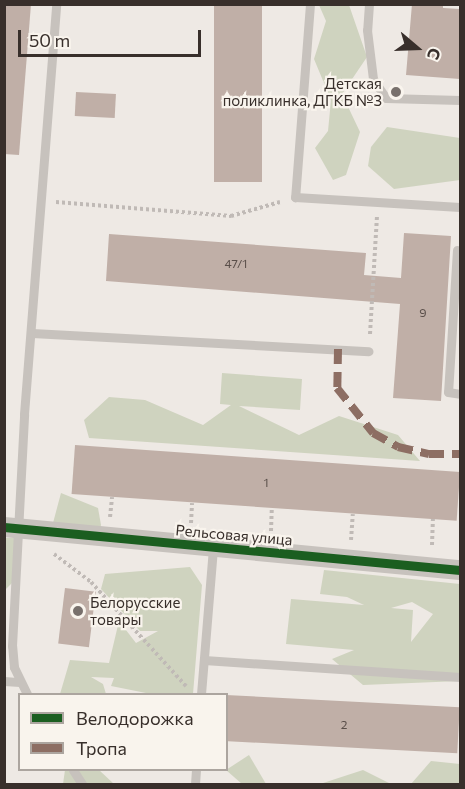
<!DOCTYPE html>
<meta charset="utf-8">
<style>
body{margin:0}
#map{position:relative;width:465px;height:789px;overflow:hidden;background:#eee9e4;font-family:Commissioner,sans-serif}
div>[style]{position:absolute}
[style*='--x']{left:calc(var(--x)*1px);top:calc(var(--y)*1px);width:calc(var(--w)*1px);rotate:calc(var(--a)*1deg)}
.green>*{inset:0;background:#cfd3bf}
.building>*{inset:0;background:#c0afa7;transform-origin:0 0}
.path>*{height:4px;margin-top:-2px;transform-origin:0;background:repeating-linear-gradient(90deg,#c0bab6 0 3px,transparent 0 6px)}
.lane>*{height:9px;margin:-4.5px;padding:0 4.5px;transform-origin:4.5px;border-radius:4.5px;background:#c7c2bd}
.street>*{height:20px;margin:-10px;padding:0 10px;transform-origin:10px;border-radius:10px;background:#c7c2bd}
.quiet>*{height:8px;margin-top:-4px;transform-origin:0;background:repeating-linear-gradient(90deg,#8d6e63 0 15px,transparent 0 23px)}
.cycleway>*{height:9px;margin:-4.5px;padding:0 4.5px;transform-origin:4.5px;border-radius:4.5px;background:#1b5e20}
.dots>*{width:16px;height:16px;translate:-50% -50%;box-sizing:border-box;border:3px solid #f9f4ed;border-radius:50%}
span{translate:-50% -50%;white-space:nowrap;text-align:center;line-height:1.15;-webkit-text-stroke:4.5px #f9f4ed;paint-order:stroke}
.number-label{font-size:12px;color:#5a4f4a}
.number-label span{-webkit-text-stroke-width:0}
.poi-label{font-size:15px;color:#382f2b}
.right{translate:-100% -50%;text-align:right}
.left{translate:0 -50%;text-align:left}
.street-label{font-size:15px;color:#382f2b}
.frame{position:absolute;inset:0;border:6px solid #382f2b;pointer-events:none}
.legend{position:absolute;left:18px;top:693px;width:210px;height:78px;box-sizing:border-box;background:#f9f4ed;border:2px solid #aca59f;margin:0;padding:8px 10px;list-style:none;font-size:18px;color:#382f2b}
.legend li{display:flex;align-items:center;gap:12px;height:30px}
.legend b{width:30px;border:2px solid #aca59f}
.north{position:absolute;left:387px;top:18px;width:60px;height:60px;-webkit-text-stroke:4px #f9f4ed;paint-order:stroke;rotate:109deg;font-size:16px;font-weight:700;line-height:24px;text-align:center;color:#382f2b}
.north::after{content:'';display:block;margin:auto;width:21px;height:27px;background:#382f2b;clip-path:polygon(50% 0,100% 100%,50% 72%,0 100%)}
.scale{position:absolute;left:18px;top:30px;width:183px;height:27px;box-sizing:border-box;border:3px solid #382f2b;border-top:0;padding-left:8px;font-size:18px;line-height:21px;white-space:nowrap;color:#382f2b;-webkit-text-stroke:4px #f9f4ed;paint-order:stroke}
</style>
<div id="map">
<div class="green">
<i style="clip-path:polygon(319px 5px,349px 5px,367px 57px,342px 94px,360px 132px,346px 175px,333px 180px,315px 148px,328px 131px,331px 100px,314px 59px,326px 21px)"></i>
<i style="clip-path:polygon(387px 127px,460px 138px,460px 180px,394px 189px,368px 166px,371px 147px)"></i>
<i style="clip-path:polygon(222px 373px,302px 379px,300px 410px,239px 406px,299px 435px,339px 416px,398px 435px,420px 461px,89px 438px,84px 420px,109px 397px,145px 400px,203px 425px,231px 405px,220px 404px)"></i>
<i style="clip-path:polygon(61px 493px,98px 508px,101px 525px,98px 535px,53px 523px)"></i>
<i style="clip-path:polygon(5px 538px,19px 538px,15px 580px,5px 590px)"></i>
<i style="clip-path:polygon(190px 567px,202px 585px,193px 694px,151px 694px,111px 686px,114px 678px,91px 677px,103px 684px,106px 694px,60px 694px,70px 660px,109px 663px,119px 621px,136px 643px,158px 631px,140px 631px,101px 589px,105px 574px)"></i>
<i style="clip-path:polygon(evenodd,324px 570px,460px 584px,460px 681px,363px 685px,332px 659px,354px 650px,286px 644px,291px 599px,364px 605px,347px 597px,320px 594px,324px 570px,412px 602px,433px 614px,411px 642px,413px 610px,391px 608px,412px 602px)"></i>
<i style="clip-path:polygon(249px 755px,266px 784px,242px 784px,226px 770px)"></i>
<i style="clip-path:polygon(431px 761px,460px 764px,460px 784px,411px 784px)"></i>
<i style="clip-path:polygon(65px 770px,99px 770px,114px 784px,63px 784px)"></i>
<i style="clip-path:polygon(363px 770px,391px 784px,320px 784px)"></i>
</div>
<div class="building">
<i style="clip-path:polygon(4px 4px,31px 4px,19px 155px,4px 154px)"></i>
<i style="left:214px;top:4px;width:48px;height:178px"></i>
<i style="clip-path:polygon(412px 4px,443px 4px,443px 8px,460px 9px,460px 79px,406px 75px)"></i>
<i style="left:76px;top:92px;width:40px;height:24px;rotate:3deg"></i>
<i style="clip-path:polygon(404px 233px,451px 236px,441px 401px,393px 398px,400px 304px,106px 281px,109px 234px,366px 253px,364px 275px,401px 278px)"></i>
<i style="left:75px;top:445px;width:386px;height:49px;rotate:4deg"></i>
<i style="left:65px;top:588px;width:31px;height:56px;rotate:7deg"></i>
<i style="left:226px;top:695px;width:234px;height:46px;rotate:3deg"></i>
</div>
<div class="path">
<i style="--x:56;--y:202;--w:176;--a:4.6"></i>
<i style="--x:231;--y:216;--w:51;--a:-15.9"></i>
<i style="--x:370;--y:334;--w:118;--a:-86.6"></i>
<i style="--x:110;--y:517;--w:20;--a:-84"></i>
<i style="--x:191;--y:523;--w:20;--a:-87"></i>
<i style="--x:271;--y:531;--w:23;--a:-88"></i>
<i style="--x:351;--y:540;--w:26;--a:-86"></i>
<i style="--x:432;--y:545;--w:26;--a:-88"></i>
<i style="--x:54;--y:554;--w:46;--a:37.1"></i>
<i style="--x:91;--y:582;--w:141;--a:47.6"></i>
</div>
<div class="lane">
<i style="--x:310;--y:4;--w:194;--a:94.4"></i>
<i style="--x:295;--y:197;--w:165;--a:3.5"></i>
<i style="--x:369;--y:4;--w:26;--a:94"></i>
<i style="--x:367;--y:30;--w:49;--a:83"></i>
<i style="--x:373;--y:79;--w:23;--a:56"></i>
<i style="--x:386;--y:98;--w:74;--a:1.5"></i>
<i style="--x:457;--y:250;--w:142;--a:93.6"></i>
<i style="--x:448;--y:392;--w:12;--a:9"></i>
<i style="--x:32;--y:333;--w:337;--a:3.1"></i>
<i style="--x:204;--y:660;--w:257;--a:3.8"></i>
<i style="--x:4;--y:681;--w:16;--a:4"></i>
<i style="--x:27;--y:694;--w:30;--a:-116"></i>
<i style="--x:14;--y:667;--w:21;--a:-95"></i>
<i style="--x:12;--y:646;--w:232;--a:-87"></i>
<i style="--x:24;--y:414;--w:411;--a:-85.5"></i>
<i style="--x:201;--y:694;--w:146;--a:-85.3"></i>
<i style="--x:73;--y:770;--w:17;--a:57"></i>
<i style="--x:195;--y:784;--w:14;--a:-86"></i>
</div>
<div class="street">
<i style="--x:4;--y:527;--w:458;--a:5.4"></i>
</div>
<div class="quiet">
<i style="--x:338;--y:349;--w:39;--a:91"></i>
<i style="--x:337;--y:388;--w:58;--a:51.3"></i>
<i style="--x:373;--y:433;--w:29;--a:29"></i>
<i style="--x:398;--y:447;--w:32;--a:13"></i>
<i style="--x:429;--y:454;--w:31;--a:0"></i>
</div>
<div class="cycleway">
<i style="--x:4;--y:527;--w:458;--a:5.4"></i>
</div>
<div class="dots">
<i style="left:396px;top:92px;background:#78706c"></i>
<i style="left:78px;top:611px;background:#78706c"></i>
</div>
<div class="number-label">
<span style="left:236px;top:264px">47/1</span>
<span style="left:423px;top:313px">9</span>
<span style="left:266px;top:483px">1</span>
<span style="left:344px;top:725px">2</span>
</div>
<div class="poi-label">
<span class="right" style="left:382px;top:92px">Детская<br>поликлинка, ДГКБ №3</span>
<span class="left" style="left:90px;top:611px">Белорусские<br>товары</span>
</div>
<div class="street-label">
<span style="left:234px;top:535px;rotate:5deg">Рельсовая улица</span>
</div>
<div class="frame"></div>
<ul class="legend">
<li><b style="height:8px;background:#1b5e20"></b>Велодорожка</li>
<li><b style="height:8px;background:#8d6e63"></b>Тропа</li>
</ul>
<div class="north">С</div>
<div class="scale">50 m</div>
</div>
